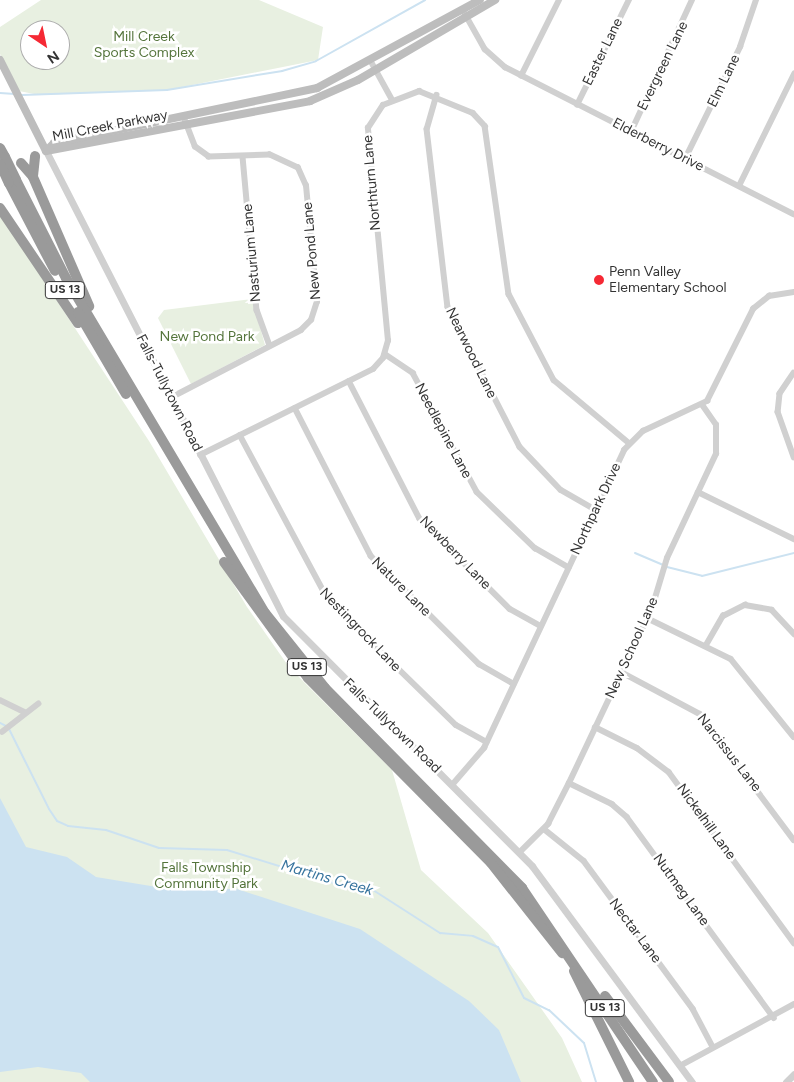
<!DOCTYPE html>
<style>
body{margin:0}
#map{position:relative;width:794px;height:1082px;overflow:hidden;background:#fff;font-family:Figtree,sans-serif}
div>[style]{position:absolute}
[style*='--x']{left:calc(var(--x)*1px);top:calc(var(--y)*1px);width:calc(var(--w)*1px);rotate:calc(var(--a)*1deg)}
.green>*{inset:0;background:#e8f0e1}
.water>*{inset:0;background:#cce2f1}
.stream>*{height:2px;margin:-1px;padding:0 1px;transform-origin:1px;border-radius:1px;background:#cce2f1}
.minor>*{height:5.5px;margin:-2.75px;padding:0 2.75px;transform-origin:2.75px;border-radius:2.75px;background:#d0d0d0}
.tertiary>*{height:7px;margin:-3.5px;padding:0 3.5px;transform-origin:3.5px;border-radius:3.5px;background:#d0d0d0}
.secondary>*{height:8px;margin:-4px;padding:0 4px;transform-origin:4px;border-radius:4px;background:#bdbdbd}
.motorway>*{height:10px;margin:-5px;padding:0 5px;transform-origin:5px;border-radius:5px;background:#9a9a9a}
.motorway-bridge>*{height:10px;margin:-5px;padding:0 5px;transform-origin:5px;border-radius:5px;background:#9a9a9a}
.dots>*{width:14px;height:14px;translate:-50% -50%;box-sizing:border-box;border:2px solid #fff;border-radius:50%}
span{translate:-50% -50%;white-space:nowrap;text-align:center;line-height:1.15;-webkit-text-stroke:5px #fff;paint-order:stroke}
.shield-label span{padding:1px 4px;background:#fff;border:1px solid;border-radius:4px;-webkit-text-stroke-width:0}
.shield-label{font-size:12px;color:#333;font-weight:700}
.park-label{font-size:14px;color:#54743b}
.street-label{font-size:14px;color:#333}
.poi-label{font-size:14px;color:#333}
.left{translate:0 -50%;text-align:left}
.water-label{font-size:15px;color:#37749e;font-style:italic}
.north{position:absolute;left:20px;top:20px;width:50px;height:50px;box-sizing:border-box;background:#fff;border:1px solid #adadad;border-radius:50%;rotate:146deg;font-size:14px;font-weight:700;line-height:20px;text-align:center;color:#333}
.north::after{content:'';display:block;margin:auto;width:18px;height:22px;background:#f52934;clip-path:polygon(50% 0,100% 100%,50% 72%,0 100%)}
</style>
<div id="map">
<div class="green">
<i style="clip-path:polygon(evenodd,41px 0,259px 0,323px 27px,318px 60px,167px 90px,39px 95px,19px 91px,0 54px,0 27px,41px 0,30px 30px,60px 30px,60px 60px,30px 60px,30px 30px)"></i>
<i style="clip-path:polygon(0 214px,149px 441px,247px 607px,289px 667px,392px 770px,421px 870px,488px 933px,562px 1038px,582px 1082px,0 1082px)"></i>
<i style="clip-path:polygon(252px 299px,265px 345px,191px 384px,158px 318px,164px 310px)"></i>
</div>
<div class="water">
<i style="clip-path:polygon(0 798px,26px 847px,67px 857px,96px 877px,169px 889px,237px 889px,360px 929px,469px 1001px,499px 1030px,521px 1082px,90px 1082px,81px 1073px,38px 1067px,0 1072px)"></i>
</div>
<div class="stream">
<i style="--x:0;--y:93;--w:15;--a:4"></i>
<i style="--x:22;--y:95;--w:145;--a:-2"></i>
<i style="--x:167;--y:90;--w:117;--a:-9.4"></i>
<i style="--x:282;--y:71;--w:35;--a:-16"></i>
<i style="--x:316;--y:61;--w:125;--a:-29.2"></i>
<i style="--x:635;--y:553;--w:30;--a:23"></i>
<i style="--x:667;--y:567;--w:36;--a:14"></i>
<i style="--x:702;--y:576;--w:95;--a:-14"></i>
<i style="--x:0;--y:723;--w:7;--a:27"></i>
<i style="--x:9;--y:729;--w:89;--a:63.4"></i>
<i style="--x:49;--y:809;--w:14;--a:56"></i>
<i style="--x:57;--y:821;--w:12;--a:24"></i>
<i style="--x:68;--y:826;--w:38;--a:6"></i>
<i style="--x:106;--y:830;--w:56;--a:18.8"></i>
<i style="--x:159;--y:848;--w:68;--a:1.7"></i>
<i style="--x:227;--y:850;--w:112;--a:17.1"></i>
<i style="--x:334;--y:883;--w:40;--a:10"></i>
<i style="--x:373;--y:890;--w:80;--a:32.7"></i>
<i style="--x:440;--y:933;--w:33;--a:5"></i>
<i style="--x:473;--y:936;--w:27;--a:24"></i>
<i style="--x:498;--y:947;--w:57;--a:63"></i>
<i style="--x:524;--y:998;--w:28;--a:26"></i>
<i style="--x:549;--y:1010;--w:48;--a:43.3"></i>
<i style="--x:584;--y:1043;--w:41;--a:72.9"></i>
</div>
<div class="minor">
<i style="--x:463;--y:10;--w:45;--a:60.6"></i>
<i style="--x:485;--y:49;--w:27;--a:42"></i>
<i style="--x:505;--y:67;--w:324;--a:27"></i>
<i style="--x:371;--y:61;--w:43;--a:61.1"></i>
<i style="--x:521;--y:76;--w:85;--a:-63.4"></i>
<i style="--x:437;--y:95;--w:35;--a:106"></i>
<i style="--x:427;--y:129;--w:179;--a:83.3"></i>
<i style="--x:448;--y:307;--w:157;--a:62.8"></i>
<i style="--x:520;--y:447;--w:59;--a:46.4"></i>
<i style="--x:561;--y:490;--w:40;--a:29.7"></i>
<i style="--x:577;--y:105;--w:117;--a:-63.7"></i>
<i style="--x:631;--y:132;--w:145;--a:-65.2"></i>
<i style="--x:243;--y:157;--w:154;--a:84.8"></i>
<i style="--x:257;--y:310;--w:38;--a:70"></i>
<i style="--x:685;--y:159;--w:125;--a:-63.8"></i>
<i style="--x:740;--y:47;--w:50;--a:-71.2"></i>
<i style="--x:739;--y:186;--w:125;--a:-63.8"></i>
<i style="--x:385;--y:354;--w:34;--a:34"></i>
<i style="--x:413;--y:373;--w:135;--a:61.7"></i>
<i style="--x:477;--y:492;--w:81;--a:44"></i>
<i style="--x:535;--y:548;--w:39;--a:30"></i>
<i style="--x:794;--y:373;--w:25;--a:124"></i>
<i style="--x:780;--y:394;--w:18;--a:96"></i>
<i style="--x:778;--y:412;--w:48;--a:70.4"></i>
<i style="--x:349;--y:381;--w:155;--a:62.8"></i>
<i style="--x:420;--y:519;--w:127;--a:45"></i>
<i style="--x:510;--y:609;--w:35;--a:29"></i>
<i style="--x:172;--y:397;--w:145;--a:-27.4"></i>
<i style="--x:301;--y:330;--w:14;--a:-45"></i>
<i style="--x:311;--y:320;--w:19;--a:-72"></i>
<i style="--x:317;--y:302;--w:117;--a:-95.4"></i>
<i style="--x:306;--y:186;--w:20;--a:-114"></i>
<i style="--x:298;--y:168;--w:31;--a:-155"></i>
<i style="--x:270;--y:155;--w:61;--a:178.1"></i>
<i style="--x:209;--y:157;--w:17;--a:-144"></i>
<i style="--x:195;--y:147;--w:28;--a:-111"></i>
<i style="--x:295;--y:408;--w:166;--a:62.8"></i>
<i style="--x:371;--y:556;--w:153;--a:45"></i>
<i style="--x:479;--y:664;--w:40;--a:29.7"></i>
<i style="--x:240;--y:435;--w:188;--a:61.8"></i>
<i style="--x:329;--y:601;--w:177;--a:44.3"></i>
<i style="--x:456;--y:725;--w:35;--a:29"></i>
<i style="--x:200;--y:455;--w:193;--a:-26.4"></i>
<i style="--x:373;--y:369;--w:15;--a:-48"></i>
<i style="--x:383;--y:358;--w:18;--a:-74"></i>
<i style="--x:388;--y:341;--w:214;--a:-95.4"></i>
<i style="--x:368;--y:128;--w:27;--a:-57"></i>
<i style="--x:383;--y:105;--w:39;--a:-21"></i>
<i style="--x:419;--y:91;--w:58;--a:22.2"></i>
<i style="--x:473;--y:113;--w:18;--a:47"></i>
<i style="--x:485;--y:126;--w:170;--a:81.9"></i>
<i style="--x:509;--y:294;--w:97;--a:62.4"></i>
<i style="--x:554;--y:380;--w:98;--a:40"></i>
<i style="--x:698;--y:492;--w:107;--a:26.1"></i>
<i style="--x:647;--y:618;--w:93;--a:26"></i>
<i style="--x:731;--y:659;--w:100;--a:51.1"></i>
<i style="--x:706;--y:645;--w:34;--a:-60"></i>
<i style="--x:723;--y:616;--w:25;--a:-27"></i>
<i style="--x:745;--y:605;--w:27;--a:10"></i>
<i style="--x:772;--y:610;--w:33;--a:47"></i>
<i style="--x:621;--y:672;--w:89;--a:28"></i>
<i style="--x:700;--y:714;--w:157;--a:53.3"></i>
<i style="--x:0;--y:700;--w:28;--a:26"></i>
<i style="--x:595;--y:727;--w:47;--a:26.6"></i>
<i style="--x:637;--y:748;--w:40;--a:37"></i>
<i style="--x:669;--y:772;--w:212;--a:53.8"></i>
<i style="--x:2;--y:732;--w:46;--a:-37.9"></i>
<i style="--x:569;--y:783;--w:48;--a:26"></i>
<i style="--x:612;--y:804;--w:20;--a:41"></i>
<i style="--x:627;--y:817;--w:249;--a:53.8"></i>
<i style="--x:452;--y:785;--w:49;--a:-49.1"></i>
<i style="--x:484;--y:748;--w:329;--a:-64.8"></i>
<i style="--x:624;--y:450;--w:27;--a:-45"></i>
<i style="--x:643;--y:431;--w:71;--a:-25.1"></i>
<i style="--x:707;--y:401;--w:103;--a:-63.4"></i>
<i style="--x:753;--y:309;--w:21;--a:-39"></i>
<i style="--x:769;--y:296;--w:25;--a:-9"></i>
<i style="--x:544;--y:829;--w:51;--a:38.7"></i>
<i style="--x:584;--y:861;--w:184;--a:53.6"></i>
<i style="--x:693;--y:1009;--w:41;--a:62.2"></i>
<i style="--x:520;--y:852;--w:40;--a:-45"></i>
<i style="--x:548;--y:824;--w:46;--a:-62.9"></i>
<i style="--x:569;--y:783;--w:194;--a:-64.6"></i>
<i style="--x:652;--y:608;--w:52;--a:-73.3"></i>
<i style="--x:667;--y:558;--w:115;--a:-64.8"></i>
<i style="--x:716;--y:454;--w:29;--a:-90"></i>
<i style="--x:716;--y:425;--w:24;--a:-125"></i>
<i style="--x:680;--y:1066;--w:130;--a:-28.5"></i>
</div>
<div class="tertiary">
<i style="--x:46;--y:151;--w:522;--a:62.99"></i>
<i style="--x:283;--y:616;--w:353;--a:45.1"></i>
<i style="--x:532;--y:866;--w:269;--a:53.5"></i>
<i style="--x:786;--y:1082;--w:11;--a:-45"></i>
</div>
<div class="secondary">
<i style="--x:0;--y:60;--w:102;--a:63.2"></i>
<i style="--x:46;--y:151;--w:269;--a:-10.7"></i>
<i style="--x:310;--y:101;--w:52;--a:-23.6"></i>
<i style="--x:358;--y:80;--w:159;--a:-30.3"></i>
<i style="--x:46;--y:151;--w:11;--a:-45"></i>
<i style="--x:54;--y:143;--w:269;--a:-11.8"></i>
<i style="--x:317;--y:88;--w:185;--a:-28.4"></i>
</div>
<div class="motorway">
<i style="--x:0;--y:148;--w:10;--a:61"></i>
<i style="--x:21;--y:163;--w:18;--a:49"></i>
<i style="--x:33;--y:177;--w:141;--a:66.5"></i>
<i style="--x:33;--y:176;--w:20;--a:-84"></i>
<i style="--x:16;--y:180;--w:110;--a:63"></i>
<i style="--x:66;--y:278;--w:390;--a:59.3"></i>
<i style="--x:265;--y:613;--w:96;--a:51.3"></i>
<i style="--x:325;--y:688;--w:281;--a:45.4"></i>
<i style="--x:522;--y:888;--w:234;--a:56"></i>
<i style="--x:9;--y:183;--w:99;--a:62.4"></i>
<i style="--x:0;--y:208;--w:139;--a:55.9"></i>
<i style="--x:78;--y:312;--w:95;--a:59.7"></i>
<i style="--x:224;--y:562;--w:143;--a:54.1"></i>
<i style="--x:308;--y:678;--w:260;--a:45.3"></i>
<i style="--x:491;--y:863;--w:115;--a:51.7"></i>
<i style="--x:574;--y:971;--w:124;--a:63.6"></i>
<i style="--x:605;--y:996;--w:107;--a:53.3"></i>
</div>
<div class="motorway-bridge">
<i style="--x:5;--y:157;--w:25;--a:64"></i>
<i style="--x:0;--y:164;--w:21;--a:65"></i>
</div>
<div class="dots">
<i style="left:599px;top:280px;background:#f52934"></i>
</div>
<div class="shield-label">
<span style="left:65px;top:290px">US 13</span>
<span style="left:307px;top:667px">US 13</span>
<span style="left:605px;top:1008px">US 13</span>
</div>
<div class="park-label">
<span style="left:144px;top:45px">Mill Creek<br>Sports Complex</span>
<span style="left:207px;top:337px">New Pond Park</span>
<span style="left:206px;top:876px">Falls Township<br>Community Park</span>
</div>
<div class="street-label">
<span style="left:603px;top:52px;rotate:-64deg">Easter Lane</span>
<span style="left:663px;top:66px;rotate:-64deg">Evergreen Lane</span>
<span style="left:724px;top:81px;rotate:-64deg">Elm Lane</span>
<span style="left:110px;top:126px;rotate:-11deg">Mill Creek Parkway</span>
<span style="left:658px;top:145px;rotate:27deg">Elderberry Drive</span>
<span style="left:372px;top:183px;rotate:-95deg">Northturn Lane</span>
<span style="left:312px;top:251px;rotate:-95deg">New Pond Lane</span>
<span style="left:252px;top:253px;rotate:-95deg">Nasturium Lane</span>
<span style="left:471px;top:353px;rotate:64deg">Nearwood Lane</span>
<span style="left:169px;top:393px;rotate:63deg">Falls-Tullytown Road</span>
<span style="left:443px;top:431px;rotate:62deg">Needlepine Lane</span>
<span style="left:596px;top:509px;rotate:-65deg">Northpark Drive</span>
<span style="left:455px;top:553px;rotate:46deg">Newberry Lane</span>
<span style="left:401px;top:587px;rotate:45deg">Nature Lane</span>
<span style="left:360px;top:630px;rotate:46deg">Nestingrock Lane</span>
<span style="left:632px;top:648px;rotate:-66deg">New School Lane</span>
<span style="left:392px;top:726px;rotate:44deg">Falls-Tullytown Road</span>
<span style="left:729px;top:753px;rotate:52deg">Narcissus Lane</span>
<span style="left:706px;top:822px;rotate:54deg">Nickelhill Lane</span>
<span style="left:681px;top:890px;rotate:54deg">Nutmeg Lane</span>
<span style="left:635px;top:931px;rotate:53deg">Nectar Lane</span>
</div>
<div class="poi-label">
<span class="left" style="left:609px;top:280px">Penn Valley<br>Elementary School</span>
</div>
<div class="water-label">
<span style="left:327px;top:878px;rotate:16deg">Martins Creek</span>
</div>
<div class="north">N</div>
</div>
